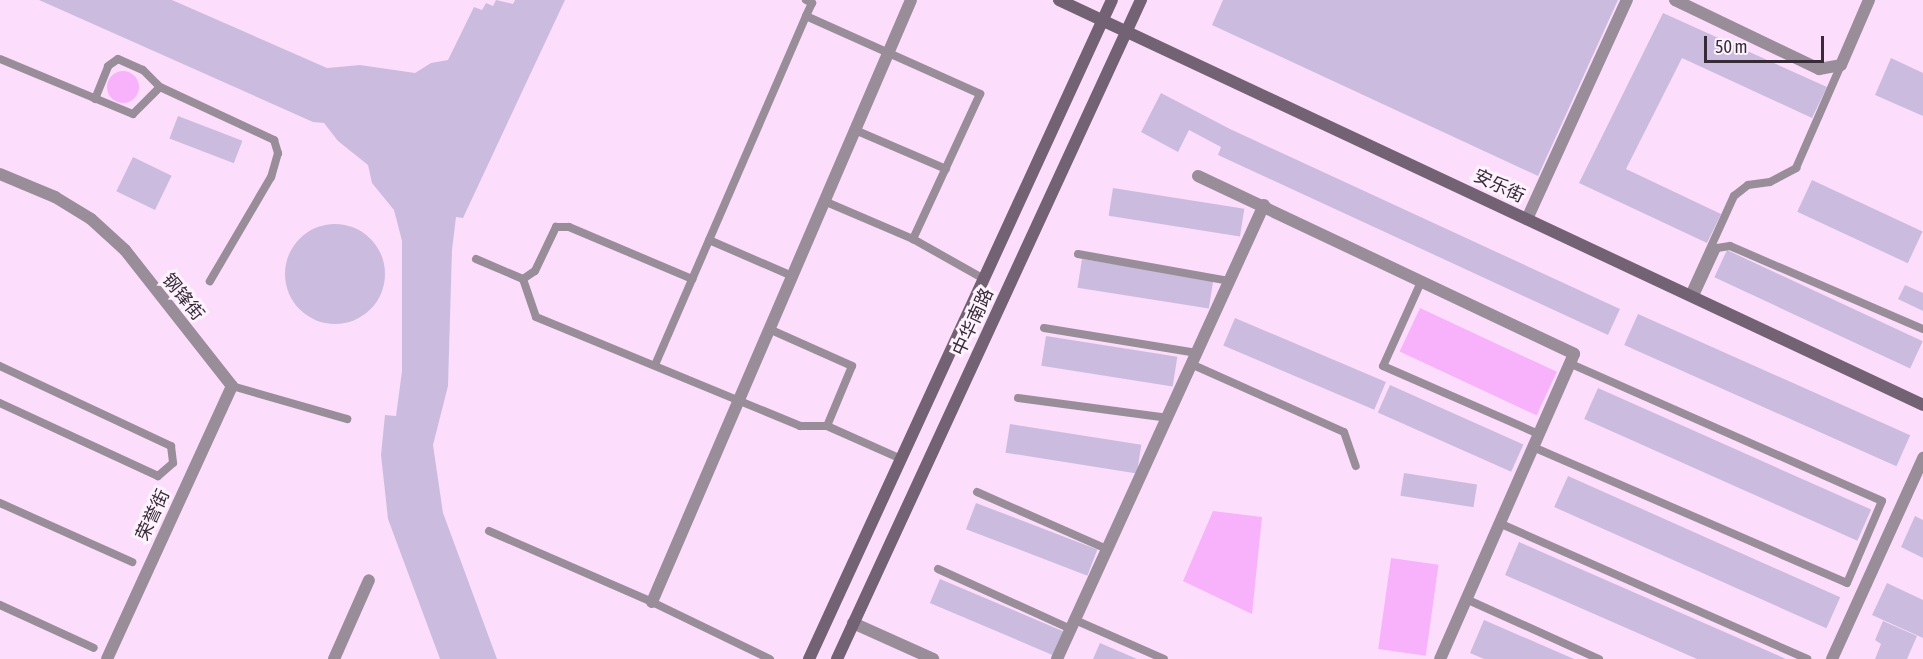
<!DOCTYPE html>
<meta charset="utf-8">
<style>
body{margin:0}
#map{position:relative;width:1923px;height:659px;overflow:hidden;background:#fcdefc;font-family:"Asap Condensed","Noto Sans SC",sans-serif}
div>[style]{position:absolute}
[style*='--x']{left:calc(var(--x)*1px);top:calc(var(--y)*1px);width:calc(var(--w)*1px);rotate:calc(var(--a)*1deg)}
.green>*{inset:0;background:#f8b2fb;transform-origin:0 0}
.round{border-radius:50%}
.building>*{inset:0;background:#cbbcdf;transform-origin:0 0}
.lane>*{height:8px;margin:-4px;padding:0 4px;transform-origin:4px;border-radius:4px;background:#9a8d9a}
.street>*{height:12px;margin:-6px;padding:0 6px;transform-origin:6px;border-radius:6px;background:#9a8d9a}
.secondary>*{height:12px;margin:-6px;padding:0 6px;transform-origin:6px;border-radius:6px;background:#736274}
span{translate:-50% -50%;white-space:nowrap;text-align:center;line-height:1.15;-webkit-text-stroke:6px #fef2fe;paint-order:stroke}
.street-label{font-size:18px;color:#372b37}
.scale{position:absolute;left:1704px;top:36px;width:120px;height:27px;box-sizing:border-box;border:3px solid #372b37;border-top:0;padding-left:8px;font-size:18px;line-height:21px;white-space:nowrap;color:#372b37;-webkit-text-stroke:4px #fef2fe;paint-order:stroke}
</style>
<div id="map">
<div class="green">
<i class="round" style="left:107px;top:71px;width:32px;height:32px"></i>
<i style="left:1420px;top:308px;width:151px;height:48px;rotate:25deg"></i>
<i style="clip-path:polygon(1213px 511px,1262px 517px,1252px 614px,1183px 581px)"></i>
<i style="left:1391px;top:558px;width:48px;height:92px;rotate:8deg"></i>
</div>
<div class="building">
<i style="clip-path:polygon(39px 0,172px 0,327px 68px,360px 65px,415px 73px,431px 63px,448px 60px,474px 7px,482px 10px,486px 3px,493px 6px,496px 0,513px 4px,515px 0,565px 0,463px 218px,456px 217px,452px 250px,448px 386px,433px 445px,443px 513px,497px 659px,440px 659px,388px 519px,381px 455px,385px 415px,396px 416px,402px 371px,402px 241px,394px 210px,372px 183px,368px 165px,338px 141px,324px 123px,313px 122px)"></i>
<i style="clip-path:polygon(1223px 0,1618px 0,1538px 176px,1212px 25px)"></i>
<i style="clip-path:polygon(1663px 13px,1827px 87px,1812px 118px,1682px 58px,1626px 169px,1721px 214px,1707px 243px,1579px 183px)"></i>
<i style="clip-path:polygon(1891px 58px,1923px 73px,1923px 116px,1875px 95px)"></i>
<i style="clip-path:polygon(1161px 93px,1230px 129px,1620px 309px,1608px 335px,1218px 155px,1221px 147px,1189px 130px,1178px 152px,1141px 132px)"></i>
<i style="left:178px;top:116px;width:69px;height:24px;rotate:21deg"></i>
<i style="left:133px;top:157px;width:43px;height:38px;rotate:26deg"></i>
<i style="left:1812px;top:180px;width:122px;height:35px;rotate:25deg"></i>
<i style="left:1113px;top:188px;width:133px;height:28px;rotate:9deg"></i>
<i class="round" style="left:285px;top:224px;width:100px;height:100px"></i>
<i style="left:1727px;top:250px;width:216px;height:30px;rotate:25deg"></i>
<i style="left:1082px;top:259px;width:133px;height:29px;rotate:9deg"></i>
<i style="clip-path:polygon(1905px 285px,1923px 293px,1923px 311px,1898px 299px)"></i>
<i style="left:1638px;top:314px;width:298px;height:34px;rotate:24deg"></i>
<i style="left:1235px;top:318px;width:164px;height:30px;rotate:23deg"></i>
<i style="left:1046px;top:336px;width:133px;height:30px;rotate:9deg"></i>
<i style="left:1390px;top:385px;width:146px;height:30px;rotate:24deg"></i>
<i style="left:1598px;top:388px;width:299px;height:34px;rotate:24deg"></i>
<i style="left:1010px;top:424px;width:133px;height:29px;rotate:9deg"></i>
<i style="left:1404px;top:473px;width:74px;height:23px;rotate:9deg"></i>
<i style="left:1568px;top:476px;width:298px;height:34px;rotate:24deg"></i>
<i style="left:976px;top:503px;width:130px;height:28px;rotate:21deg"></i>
<i style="clip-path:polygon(1915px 516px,1923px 520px,1923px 558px,1901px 547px)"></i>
<i style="clip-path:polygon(1519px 542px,1786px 659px,1697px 659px,1505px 575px)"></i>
<i style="left:940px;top:579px;width:137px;height:26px;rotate:23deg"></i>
<i style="clip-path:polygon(1887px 583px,1923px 600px,1923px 638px,1872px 615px)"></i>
<i style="clip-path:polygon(1484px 620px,1574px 659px,1484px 659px,1470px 653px)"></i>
<i style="clip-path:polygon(1883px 621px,1917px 636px,1907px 659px,1875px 659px,1881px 644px,1875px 640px)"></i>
<i style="clip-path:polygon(1100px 643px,1137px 659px,1093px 659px)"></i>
</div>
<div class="lane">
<i style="--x:806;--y:0;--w:7;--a:27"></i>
<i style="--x:812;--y:3;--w:14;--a:115"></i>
<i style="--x:806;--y:16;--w:191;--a:24.1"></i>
<i style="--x:980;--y:94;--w:160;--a:114.8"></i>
<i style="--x:913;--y:239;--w:81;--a:29.4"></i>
<i style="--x:0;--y:59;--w:144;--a:22.5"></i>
<i style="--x:133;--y:114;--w:38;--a:-45"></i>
<i style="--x:160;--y:87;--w:126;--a:24.9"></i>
<i style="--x:274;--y:140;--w:14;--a:73"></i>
<i style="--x:278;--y:153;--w:25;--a:106"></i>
<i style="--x:271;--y:177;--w:121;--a:120.4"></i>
<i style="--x:95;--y:99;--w:35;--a:-68"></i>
<i style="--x:108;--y:66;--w:12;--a:-35"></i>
<i style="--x:118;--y:59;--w:27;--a:24"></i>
<i style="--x:143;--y:70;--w:24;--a:45"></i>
<i style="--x:855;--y:130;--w:99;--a:23.2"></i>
<i style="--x:824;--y:201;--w:97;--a:23.1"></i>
<i style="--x:709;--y:240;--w:90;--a:23.4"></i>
<i style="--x:1078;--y:254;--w:153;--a:10.1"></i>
<i style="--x:476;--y:259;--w:51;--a:23.1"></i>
<i style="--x:523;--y:279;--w:40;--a:71.1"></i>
<i style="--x:536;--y:317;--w:286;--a:22.4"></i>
<i style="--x:800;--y:426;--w:27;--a:0"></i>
<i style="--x:827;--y:426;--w:81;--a:24"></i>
<i style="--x:523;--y:279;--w:14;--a:-34"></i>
<i style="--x:535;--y:271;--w:49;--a:-64.5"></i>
<i style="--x:556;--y:227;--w:13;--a:0"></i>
<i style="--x:569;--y:227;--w:134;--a:22.9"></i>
<i style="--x:1421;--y:282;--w:92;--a:114.3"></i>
<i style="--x:1383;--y:366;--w:170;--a:23.6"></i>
<i style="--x:1689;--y:295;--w:109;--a:-65.6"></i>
<i style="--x:1734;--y:196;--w:18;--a:-38"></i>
<i style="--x:1748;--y:185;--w:22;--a:-8"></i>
<i style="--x:1770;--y:182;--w:30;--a:-28"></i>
<i style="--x:1796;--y:168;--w:112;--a:-66.4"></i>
<i style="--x:1694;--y:298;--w:55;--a:-65.3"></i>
<i style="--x:1717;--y:248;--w:13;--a:-9"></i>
<i style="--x:1730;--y:246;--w:210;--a:23.3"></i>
<i style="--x:1044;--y:328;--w:155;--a:9.3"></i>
<i style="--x:769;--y:329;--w:91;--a:24"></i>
<i style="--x:852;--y:366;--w:65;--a:112.6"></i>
<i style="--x:1191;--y:364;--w:167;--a:24"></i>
<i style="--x:1344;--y:432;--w:36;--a:71"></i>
<i style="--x:655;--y:365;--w:380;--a:-66.6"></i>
<i style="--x:0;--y:366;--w:189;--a:25.1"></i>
<i style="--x:171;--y:446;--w:17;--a:83"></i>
<i style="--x:173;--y:463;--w:20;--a:139"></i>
<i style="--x:158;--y:476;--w:174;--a:-155.2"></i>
<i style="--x:232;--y:386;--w:120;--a:16"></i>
<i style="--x:1018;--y:398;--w:150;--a:7.6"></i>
<i style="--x:1533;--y:447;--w:342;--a:23.4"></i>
<i style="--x:1847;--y:583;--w:89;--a:-66.9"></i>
<i style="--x:1882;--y:501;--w:340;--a:-156.2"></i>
<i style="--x:977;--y:492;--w:142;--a:23.7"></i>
<i style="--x:0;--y:503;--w:145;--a:24.1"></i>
<i style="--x:1499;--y:523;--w:337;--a:23.8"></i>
<i style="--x:489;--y:531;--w:178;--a:23.5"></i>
<i style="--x:652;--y:602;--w:131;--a:25.8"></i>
<i style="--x:938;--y:569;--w:146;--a:24.3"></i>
<i style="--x:1466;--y:599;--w:146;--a:24.3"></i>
<i style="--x:0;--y:605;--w:103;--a:24.6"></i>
<i style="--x:1075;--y:620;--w:97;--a:23.7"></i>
</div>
<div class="street">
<i style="--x:1675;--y:0;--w:160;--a:25.6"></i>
<i style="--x:1819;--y:69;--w:22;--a:-10"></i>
<i style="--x:1841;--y:65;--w:71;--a:-66.7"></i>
<i style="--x:0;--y:174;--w:60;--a:22.7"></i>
<i style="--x:55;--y:197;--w:42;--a:31.4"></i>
<i style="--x:91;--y:219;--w:46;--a:42.4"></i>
<i style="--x:125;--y:250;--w:173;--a:51.8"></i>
<i style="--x:232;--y:386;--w:300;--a:114.6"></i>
<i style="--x:1198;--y:176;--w:416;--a:25.3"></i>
<i style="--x:1574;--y:354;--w:333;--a:113.7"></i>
<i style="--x:1527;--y:219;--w:241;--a:-65.5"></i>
<i style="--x:652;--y:602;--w:655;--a:-66.72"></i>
<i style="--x:853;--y:623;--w:88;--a:24.2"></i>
<i style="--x:334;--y:659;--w:86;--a:-66.1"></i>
<i style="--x:1057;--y:659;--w:499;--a:-65.5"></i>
<i style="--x:1832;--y:659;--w:221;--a:-65.6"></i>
</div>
<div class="secondary">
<i style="--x:1059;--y:0;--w:954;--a:25.11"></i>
<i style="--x:809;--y:659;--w:725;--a:-65.31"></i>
<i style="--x:837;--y:659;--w:726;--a:-65.24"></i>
</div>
<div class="street-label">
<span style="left:1499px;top:186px;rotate:25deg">安乐街</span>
<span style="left:183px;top:297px;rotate:51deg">钢锋街</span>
<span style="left:973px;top:322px;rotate:-65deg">中华南路</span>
<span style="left:153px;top:515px;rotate:-65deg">荣誉街</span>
</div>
<div class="scale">50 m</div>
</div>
